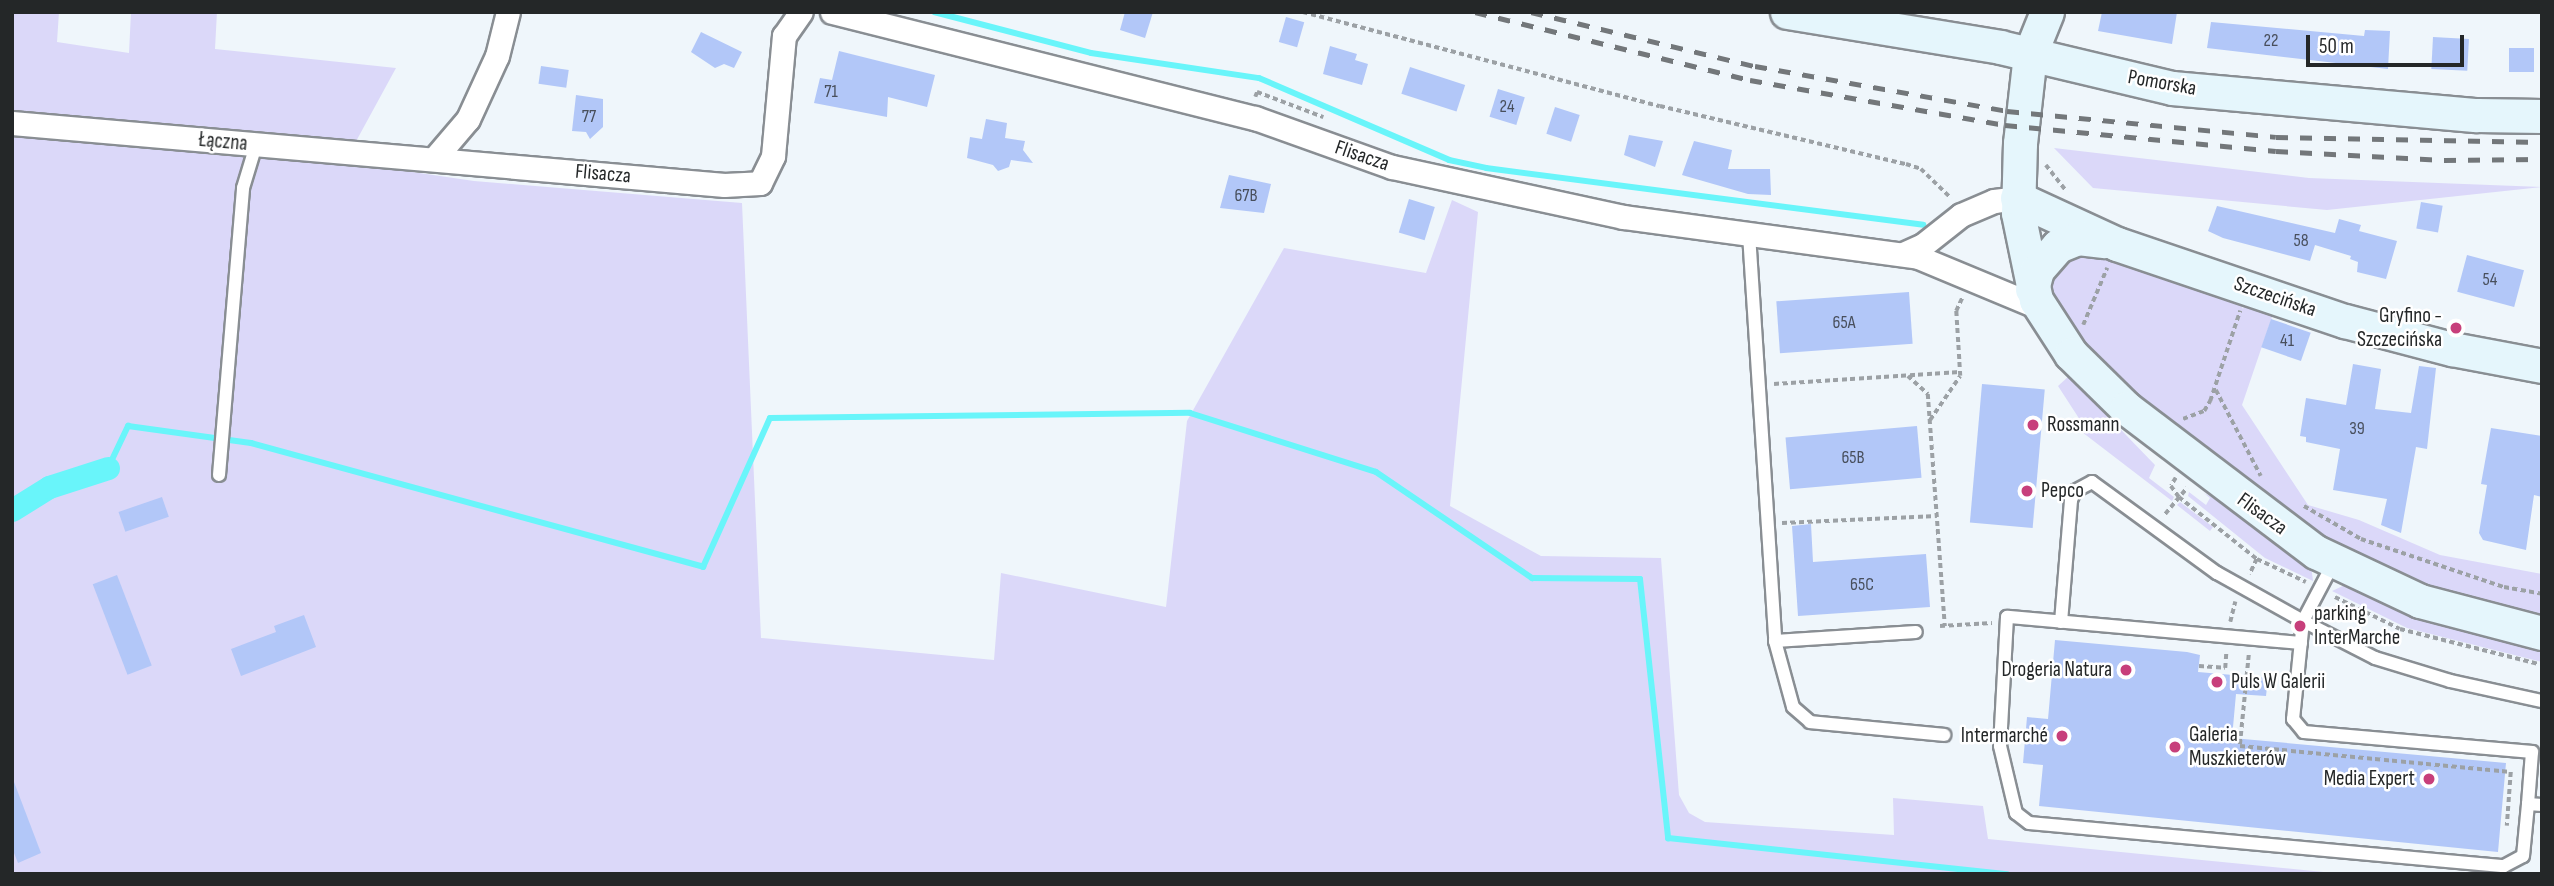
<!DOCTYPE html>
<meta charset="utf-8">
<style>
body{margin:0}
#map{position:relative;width:2554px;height:886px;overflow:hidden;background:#eff6fb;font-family:"Sofia Sans Condensed",sans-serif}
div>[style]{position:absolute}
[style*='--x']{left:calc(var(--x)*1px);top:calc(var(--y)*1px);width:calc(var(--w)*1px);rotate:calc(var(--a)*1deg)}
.green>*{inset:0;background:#dbd8f9}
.stream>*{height:6px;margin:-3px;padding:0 3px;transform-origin:3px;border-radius:3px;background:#69f5fa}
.canal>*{height:23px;margin:-11.5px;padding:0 11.5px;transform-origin:11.5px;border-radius:11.5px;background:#69f5fa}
.building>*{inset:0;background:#b2c7f8;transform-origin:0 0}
.path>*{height:3.5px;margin-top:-1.75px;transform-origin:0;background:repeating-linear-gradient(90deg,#9ca1a5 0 5px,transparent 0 8.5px)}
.roads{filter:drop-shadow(2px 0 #898e93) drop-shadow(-2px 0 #898e93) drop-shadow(0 2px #898e93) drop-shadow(0 -2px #898e93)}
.lane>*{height:12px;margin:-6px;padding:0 6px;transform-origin:6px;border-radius:6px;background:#fff}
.street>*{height:23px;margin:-11.5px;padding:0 11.5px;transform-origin:11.5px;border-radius:11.5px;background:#fff}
.secondary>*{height:33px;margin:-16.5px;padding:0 16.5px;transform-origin:16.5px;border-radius:16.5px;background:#e5f6fc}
.rail>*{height:5px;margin-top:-2.5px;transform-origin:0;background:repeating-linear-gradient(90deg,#73777a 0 12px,transparent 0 24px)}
.dots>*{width:19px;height:19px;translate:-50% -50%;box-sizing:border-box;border:4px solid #fff;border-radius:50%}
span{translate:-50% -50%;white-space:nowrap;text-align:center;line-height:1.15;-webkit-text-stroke:5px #fff;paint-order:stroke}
.number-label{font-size:18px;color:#484f5c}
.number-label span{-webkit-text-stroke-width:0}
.street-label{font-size:21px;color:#242728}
.poi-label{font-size:21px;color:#242728}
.right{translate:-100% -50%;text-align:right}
.left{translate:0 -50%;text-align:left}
.frame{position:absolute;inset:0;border:14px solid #242728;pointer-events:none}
.scale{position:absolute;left:2306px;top:35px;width:158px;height:32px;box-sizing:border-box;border:4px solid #242728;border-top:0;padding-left:9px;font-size:21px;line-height:24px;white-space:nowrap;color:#242728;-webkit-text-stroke:5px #fff;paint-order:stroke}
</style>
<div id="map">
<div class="green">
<i style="clip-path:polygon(12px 12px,59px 12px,57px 42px,129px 53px,131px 12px,217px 12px,215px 49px,396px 68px,354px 145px,12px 114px)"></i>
<i style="clip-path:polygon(12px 127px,249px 148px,474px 181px,742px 203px,761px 638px,994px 660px,1001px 573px,1166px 607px,1187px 421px,1284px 248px,1426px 273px,1452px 200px,1478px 212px,1450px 506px,1541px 556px,1661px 558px,1679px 795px,1689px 813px,1705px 822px,1894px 835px,1893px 798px,1983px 806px,1988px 839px,2344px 874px,12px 874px)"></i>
<i style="clip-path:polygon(2054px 148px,2309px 178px,2542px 187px,2327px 210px,2093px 188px)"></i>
<i style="clip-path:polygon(2075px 247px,2240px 303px,2243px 309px,2245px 304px,2273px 314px,2242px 405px,2308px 505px,2359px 520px,2440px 555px,2542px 574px,2542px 623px,2368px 568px,2207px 460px,2114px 377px,2054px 314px,2045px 279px)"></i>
<i style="clip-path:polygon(2069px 376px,2155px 465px,2149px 478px,2174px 497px,2172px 501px,2078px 429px,2082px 423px,2058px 386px)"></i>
<i style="clip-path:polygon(2189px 492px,2206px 505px,2210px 498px,2204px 493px,2249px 517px,2311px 565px,2313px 581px,2265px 558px,2188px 496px)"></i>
<i style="clip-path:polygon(2180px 502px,2213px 527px,2210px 531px,2177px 505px)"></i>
<i style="clip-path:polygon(2347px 584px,2542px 643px,2542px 662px,2407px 628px,2332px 591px)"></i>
</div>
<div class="stream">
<i style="--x:934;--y:12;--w:162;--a:14.6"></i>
<i style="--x:1091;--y:53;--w:170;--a:8.5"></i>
<i style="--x:1259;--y:78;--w:207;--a:23.3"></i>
<i style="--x:1449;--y:160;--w:38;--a:12"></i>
<i style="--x:1486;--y:168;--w:441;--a:7.4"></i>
<i style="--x:108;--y:468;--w:47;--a:-64.5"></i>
<i style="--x:128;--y:426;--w:124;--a:7.9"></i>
<i style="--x:251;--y:443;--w:469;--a:15.3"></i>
<i style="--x:703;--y:567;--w:163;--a:-65.8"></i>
<i style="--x:770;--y:418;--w:420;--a:-0.7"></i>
<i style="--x:1190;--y:413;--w:195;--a:17.6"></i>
<i style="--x:1376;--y:472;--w:189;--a:34.2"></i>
<i style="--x:1532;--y:578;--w:108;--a:0.5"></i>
<i style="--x:1640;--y:579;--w:261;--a:83.8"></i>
<i style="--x:1668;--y:838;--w:341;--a:6.1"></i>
</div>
<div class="canal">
<i style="--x:12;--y:510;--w:44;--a:-31.9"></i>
<i style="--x:49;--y:487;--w:62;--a:-17.9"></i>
</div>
<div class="building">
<i style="clip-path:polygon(1125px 12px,1153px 12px,1145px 38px,1120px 30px)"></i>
<i style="clip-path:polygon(2102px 12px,2177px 12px,2172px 44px,2098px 31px)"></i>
<i style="left:1286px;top:17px;width:19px;height:26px;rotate:16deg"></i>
<i style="clip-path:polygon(2211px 22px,2364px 36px,2365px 30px,2390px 31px,2388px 69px,2207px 48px)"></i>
<i style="clip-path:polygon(701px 32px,742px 52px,734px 68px,724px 64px,715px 68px,691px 52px)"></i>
<i style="left:2433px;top:37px;width:36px;height:32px;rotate:3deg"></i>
<i style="clip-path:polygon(1330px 46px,1357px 54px,1355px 60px,1368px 64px,1362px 85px,1323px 74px)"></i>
<i style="left:2534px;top:48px;width:24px;height:25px;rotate:90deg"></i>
<i style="clip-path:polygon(839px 51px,935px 75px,927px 107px,888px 97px,887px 117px,814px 103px,820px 78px,832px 80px)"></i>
<i style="left:541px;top:66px;width:28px;height:18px;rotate:8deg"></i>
<i style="left:1410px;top:67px;width:58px;height:28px;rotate:18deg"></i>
<i style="left:1498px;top:89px;width:28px;height:29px;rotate:17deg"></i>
<i style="clip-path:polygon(576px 95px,603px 99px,603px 127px,590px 139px,586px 132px,572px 131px)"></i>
<i style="left:1555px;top:107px;width:26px;height:28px;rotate:18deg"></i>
<i style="clip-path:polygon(986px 119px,1007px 123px,1005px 138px,1025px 141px,1023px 150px,1033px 163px,1011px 160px,1009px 167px,998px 171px,993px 165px,967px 158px,970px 137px,982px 139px)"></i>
<i style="clip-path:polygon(1629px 135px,1663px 141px,1655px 167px,1624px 155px)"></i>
<i style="clip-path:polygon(1694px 141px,1732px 150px,1728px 169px,1770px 169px,1771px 195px,1748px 194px,1682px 175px)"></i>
<i style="clip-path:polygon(1229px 175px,1271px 184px,1264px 213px,1220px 208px)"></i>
<i style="left:1409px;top:199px;width:27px;height:35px;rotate:17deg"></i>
<i style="left:2421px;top:202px;width:22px;height:27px;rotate:10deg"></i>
<i style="clip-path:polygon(2217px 206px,2335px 233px,2339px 219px,2361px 225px,2359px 231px,2397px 241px,2386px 279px,2357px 272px,2358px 262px,2350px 259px,2351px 256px,2315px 245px,2310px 261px,2223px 238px,2208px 231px)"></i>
<i style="left:2467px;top:255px;width:59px;height:38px;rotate:15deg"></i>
<i style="left:1909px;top:292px;width:52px;height:133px;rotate:86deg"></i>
<i style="left:2271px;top:319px;width:42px;height:30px;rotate:19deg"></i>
<i style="clip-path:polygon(2353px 364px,2381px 369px,2375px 409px,2411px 413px,2419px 366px,2436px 368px,2427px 449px,2416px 447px,2401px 533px,2381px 525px,2387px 499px,2333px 490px,2340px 449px,2306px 442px,2306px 437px,2300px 436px,2306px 398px,2346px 405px)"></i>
<i style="left:1982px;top:384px;width:63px;height:139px;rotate:5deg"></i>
<i style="left:1917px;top:426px;width:52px;height:132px;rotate:85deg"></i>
<i style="clip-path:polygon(2491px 428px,2542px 436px,2542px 497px,2534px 495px,2526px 550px,2483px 540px,2479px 533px,2487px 485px,2481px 484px)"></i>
<i style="left:162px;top:497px;width:21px;height:46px;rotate:71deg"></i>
<i style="clip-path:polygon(1811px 524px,1813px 562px,1926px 554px,1930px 607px,1798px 616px,1792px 526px)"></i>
<i style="left:117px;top:575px;width:97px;height:26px;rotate:69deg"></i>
<i style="clip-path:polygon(304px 615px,316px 647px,241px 676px,231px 649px,276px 632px,274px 626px)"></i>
<i style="clip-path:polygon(2055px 640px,2187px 652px,2200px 655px,2198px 672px,2268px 678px,2266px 696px,2236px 694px,2232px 738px,2506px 763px,2498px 852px,2039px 806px,2043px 765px,2023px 763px,2027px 717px,2048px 719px)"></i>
<i style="clip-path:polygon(14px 782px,41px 853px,18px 863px,12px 848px)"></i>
</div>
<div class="path">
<i style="--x:1303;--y:12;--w:369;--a:14.8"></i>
<i style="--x:1660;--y:106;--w:253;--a:13.3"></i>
<i style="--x:1906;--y:164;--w:16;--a:18"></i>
<i style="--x:1921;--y:169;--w:42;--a:44"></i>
<i style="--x:1255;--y:97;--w:5;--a:-68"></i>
<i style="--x:1257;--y:92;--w:71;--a:20.7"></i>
<i style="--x:2046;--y:165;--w:31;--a:52"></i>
<i style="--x:2083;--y:325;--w:62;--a:-67.2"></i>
<i style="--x:1908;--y:376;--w:27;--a:42"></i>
<i style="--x:1928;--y:394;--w:233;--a:85.8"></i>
<i style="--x:1774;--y:384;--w:186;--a:-3.7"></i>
<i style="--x:2216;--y:390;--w:97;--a:62.4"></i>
<i style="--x:2183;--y:419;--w:22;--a:-21"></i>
<i style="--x:2204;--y:411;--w:12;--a:-59"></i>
<i style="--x:2210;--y:401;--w:95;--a:-71.6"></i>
<i style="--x:1930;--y:420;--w:53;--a:-55.7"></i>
<i style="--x:1960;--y:376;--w:65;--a:-93.5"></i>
<i style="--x:1956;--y:311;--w:14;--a:-65"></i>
<i style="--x:2176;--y:478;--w:9;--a:122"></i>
<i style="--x:2171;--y:486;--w:14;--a:54"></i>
<i style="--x:2179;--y:497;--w:100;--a:38.5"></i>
<i style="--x:2257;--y:559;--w:17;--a:115"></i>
<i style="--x:2304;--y:506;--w:66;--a:30.1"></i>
<i style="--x:2361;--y:539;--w:151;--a:18.6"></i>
<i style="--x:2504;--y:587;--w:39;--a:10"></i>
<i style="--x:2165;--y:514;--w:34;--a:-50"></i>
<i style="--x:1782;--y:523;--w:155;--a:-2.6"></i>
<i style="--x:2257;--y:559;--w:54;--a:25.1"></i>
<i style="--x:2335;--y:597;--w:72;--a:26.2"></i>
<i style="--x:2400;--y:629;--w:146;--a:14.2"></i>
<i style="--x:2230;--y:622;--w:21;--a:-76"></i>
<i style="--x:1940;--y:626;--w:52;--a:-3.3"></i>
<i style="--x:2249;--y:655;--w:91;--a:95.6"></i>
<i style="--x:2240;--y:746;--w:272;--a:5.5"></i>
<i style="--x:2511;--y:772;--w:54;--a:94.2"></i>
<i style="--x:2199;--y:666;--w:26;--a:4"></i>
<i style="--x:2225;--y:668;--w:14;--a:-86"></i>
</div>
<div class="roads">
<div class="lane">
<i style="--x:1749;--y:234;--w:408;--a:86.3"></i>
<i style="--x:1775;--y:641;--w:68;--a:74.7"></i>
<i style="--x:1793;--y:707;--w:23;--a:41"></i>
<i style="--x:1810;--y:722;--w:135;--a:5.5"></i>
<i style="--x:219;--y:475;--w:288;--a:-85.2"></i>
<i style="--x:243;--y:188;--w:45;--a:-73.2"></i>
<i style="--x:2334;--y:562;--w:67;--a:117.7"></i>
<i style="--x:2303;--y:621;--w:81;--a:27.2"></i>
<i style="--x:2375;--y:658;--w:78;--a:17"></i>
<i style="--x:2450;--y:681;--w:94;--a:12.3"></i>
<i style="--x:2061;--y:622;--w:122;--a:-85.3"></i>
<i style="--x:2071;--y:500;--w:10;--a:-66"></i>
<i style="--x:2075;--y:491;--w:19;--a:-28"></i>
<i style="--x:2092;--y:482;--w:155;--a:36.1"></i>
<i style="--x:2217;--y:573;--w:98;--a:29.2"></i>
<i style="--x:2303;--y:621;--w:99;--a:95.8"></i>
<i style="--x:2293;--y:719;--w:17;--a:50"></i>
<i style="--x:2304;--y:732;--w:229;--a:5"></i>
<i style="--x:2532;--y:752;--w:52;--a:94.4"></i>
<i style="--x:2528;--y:804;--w:14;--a:4"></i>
<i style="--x:1775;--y:641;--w:141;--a:-3.7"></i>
<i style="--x:2301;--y:643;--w:295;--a:-174.9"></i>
<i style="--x:2007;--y:617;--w:129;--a:93.1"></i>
<i style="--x:2000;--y:746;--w:69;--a:76.6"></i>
<i style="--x:2016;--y:813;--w:16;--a:38"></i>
<i style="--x:2029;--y:823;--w:477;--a:5.2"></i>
<i style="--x:2504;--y:866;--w:21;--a:-28"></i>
<i style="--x:2523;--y:856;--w:52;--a:-84.5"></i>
</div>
<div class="street">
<i style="--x:832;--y:12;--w:436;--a:14.1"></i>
<i style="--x:1255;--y:118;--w:145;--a:19.7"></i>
<i style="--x:1392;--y:167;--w:236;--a:12.2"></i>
<i style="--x:1623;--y:217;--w:298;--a:7.7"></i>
<i style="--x:1918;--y:257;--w:130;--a:22.6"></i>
<i style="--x:12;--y:123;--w:715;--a:4.98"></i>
<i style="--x:724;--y:185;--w:36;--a:-3"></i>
<i style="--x:760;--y:183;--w:30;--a:-64"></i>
<i style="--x:773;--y:156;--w:121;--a:-84.8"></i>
<i style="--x:784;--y:36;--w:29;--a:-55"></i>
<i style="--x:434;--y:159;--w:52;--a:-49.6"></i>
<i style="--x:468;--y:119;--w:69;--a:-65.3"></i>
<i style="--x:497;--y:56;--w:45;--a:-76"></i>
<i style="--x:1903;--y:254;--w:22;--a:-24"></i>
<i style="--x:1923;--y:245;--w:48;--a:-38.3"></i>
<i style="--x:1961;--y:215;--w:36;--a:-23"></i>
<i style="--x:1994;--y:201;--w:23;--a:-7"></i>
</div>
<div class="secondary">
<i style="--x:1787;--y:12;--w:216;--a:9.3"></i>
<i style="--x:2000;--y:47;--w:177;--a:13.4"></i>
<i style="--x:2172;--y:88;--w:306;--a:5.1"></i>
<i style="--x:2477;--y:115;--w:65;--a:0.9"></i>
<i style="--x:2047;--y:12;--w:45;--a:112"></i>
<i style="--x:2030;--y:54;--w:90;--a:96.4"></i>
<i style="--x:2020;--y:143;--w:70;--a:91.6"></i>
<i style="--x:2018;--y:213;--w:89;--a:78.3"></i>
<i style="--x:2036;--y:300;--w:64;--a:57.1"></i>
<i style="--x:2071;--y:354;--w:77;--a:44.5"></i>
<i style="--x:2126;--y:408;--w:238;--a:37.2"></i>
<i style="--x:2316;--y:552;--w:115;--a:25.2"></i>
<i style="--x:2420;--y:601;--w:126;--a:14.7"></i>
<i style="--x:2017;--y:198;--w:110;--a:24.7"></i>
<i style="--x:2117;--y:244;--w:241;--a:18.7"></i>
<i style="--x:2345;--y:321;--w:111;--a:14.7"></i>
<i style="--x:2452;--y:349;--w:92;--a:10.7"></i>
<i style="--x:2032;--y:289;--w:20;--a:-75"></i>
<i style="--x:2037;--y:270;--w:32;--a:-49"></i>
<i style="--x:2058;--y:246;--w:22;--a:-22"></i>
<i style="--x:2078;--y:238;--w:26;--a:7"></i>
</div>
</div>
<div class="rail">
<i style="--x:1475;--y:12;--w:283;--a:13.9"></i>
<i style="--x:1750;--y:80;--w:259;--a:10"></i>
<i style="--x:2005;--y:125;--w:272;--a:5.5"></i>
<i style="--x:2276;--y:151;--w:168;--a:3.1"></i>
<i style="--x:2444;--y:160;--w:98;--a:-0.6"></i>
<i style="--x:1531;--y:12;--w:230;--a:13.6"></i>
<i style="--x:1755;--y:66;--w:256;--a:10.1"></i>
<i style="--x:2007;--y:111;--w:270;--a:5.5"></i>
<i style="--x:2276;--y:137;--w:266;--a:1.1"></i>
</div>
<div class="dots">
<i style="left:2456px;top:328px;background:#c73f7b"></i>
<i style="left:2033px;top:425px;background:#c73f7b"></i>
<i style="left:2027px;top:491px;background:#c73f7b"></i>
<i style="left:2300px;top:626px;background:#c73f7b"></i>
<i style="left:2126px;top:670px;background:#c73f7b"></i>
<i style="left:2217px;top:682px;background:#c73f7b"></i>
<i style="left:2062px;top:736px;background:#c73f7b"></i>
<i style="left:2175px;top:747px;background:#c73f7b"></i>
<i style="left:2429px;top:779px;background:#c73f7b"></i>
</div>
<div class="number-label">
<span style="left:2271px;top:41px">22</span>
<span style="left:831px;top:92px">71</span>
<span style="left:1507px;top:107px">24</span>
<span style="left:589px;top:117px">77</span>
<span style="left:1246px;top:196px">67B</span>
<span style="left:2301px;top:241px">58</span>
<span style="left:2490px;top:280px">54</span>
<span style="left:1844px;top:323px">65A</span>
<span style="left:2287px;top:341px">41</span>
<span style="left:2357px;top:429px">39</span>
<span style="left:1853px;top:458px">65B</span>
<span style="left:1862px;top:585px">65C</span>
</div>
<div class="street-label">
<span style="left:2162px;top:83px;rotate:10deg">Pomorska</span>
<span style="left:223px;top:142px;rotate:5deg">Łączna</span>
<span style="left:1362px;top:156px;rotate:19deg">Flisacza</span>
<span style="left:603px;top:174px;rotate:5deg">Flisacza</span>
<span style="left:2275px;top:297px;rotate:19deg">Szczecińska</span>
<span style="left:2262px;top:514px;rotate:36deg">Flisacza</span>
</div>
<div class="poi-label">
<span class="right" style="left:2442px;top:328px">Gryfino -<br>Szczecińska</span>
<span class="left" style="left:2047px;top:425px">Rossmann</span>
<span class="left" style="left:2041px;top:491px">Pepco</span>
<span class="left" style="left:2314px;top:626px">parking<br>InterMarche</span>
<span class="right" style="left:2112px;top:670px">Drogeria Natura</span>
<span class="left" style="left:2231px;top:682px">Puls W Galerii</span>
<span class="left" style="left:2189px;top:747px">Galeria<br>Muszkieterów</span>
<span class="right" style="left:2048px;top:736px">Intermarché</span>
<span class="right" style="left:2415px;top:779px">Media Expert</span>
</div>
<div class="frame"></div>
<div class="scale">50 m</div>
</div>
